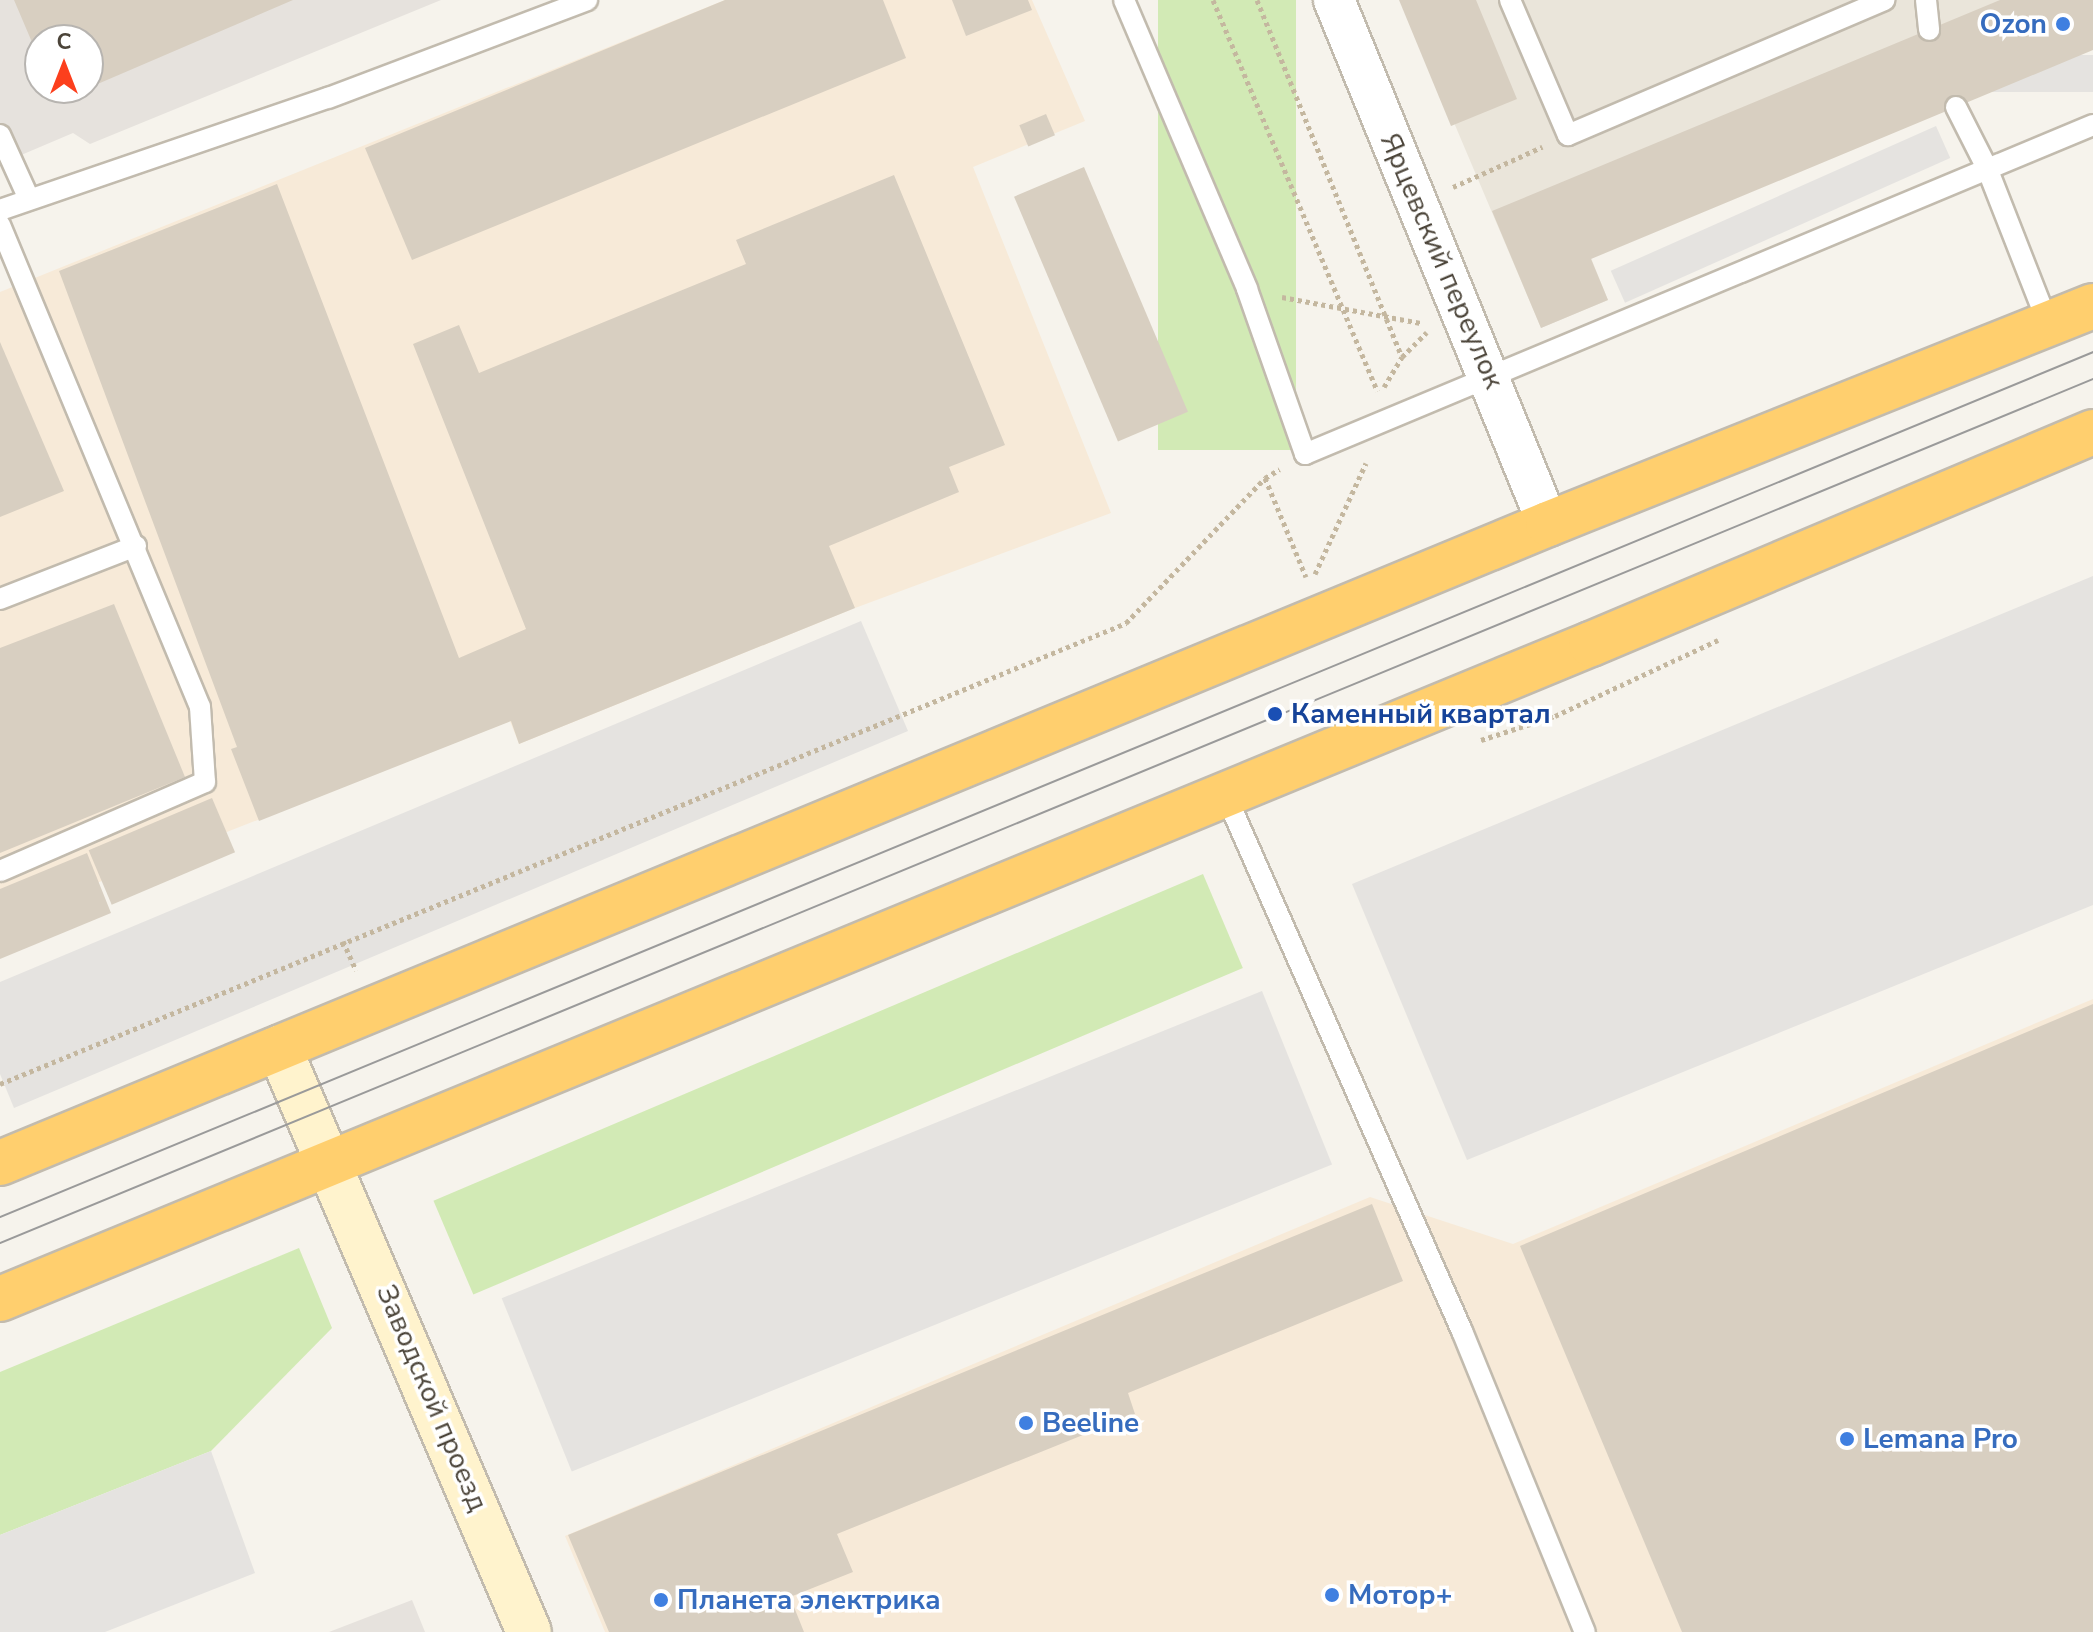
<!DOCTYPE html>
<meta charset="utf-8">
<style>
body{margin:0}
#map{position:relative;width:2093px;height:1632px;overflow:hidden;background:#f6f3ec;font-family:"Nunito Sans",sans-serif}
div>[style]{position:absolute}
[style*='--x']{left:calc(var(--x)*1px);top:calc(var(--y)*1px);width:calc(var(--w)*1px);rotate:calc(var(--a)*1deg)}
.residential>*{inset:0;background:#eae5da}
.commercial>*{inset:0;background:#f7ead8}
.industrial>*{inset:0;background:#e6e2dd}
.green>*{inset:0;background:#d2eab5;transform-origin:0 0}
.parking>*{inset:0;background:#e5e3e0;transform-origin:0 0}
.building>*{inset:0;background:#d8cfc1;transform-origin:0 0}
.path>*{height:5px;margin-top:-2.5px;transform-origin:0;background:repeating-linear-gradient(90deg,#c4b79f 0 4px,transparent 0 8px)}
.roads{filter:drop-shadow(2px 0 #c2bbae) drop-shadow(-2px 0 #c2bbae) drop-shadow(0 2px #c2bbae) drop-shadow(0 -2px #c2bbae)}
.lane>*{height:20px;margin:-10px;padding:0 10px;transform-origin:10px;border-radius:10px;background:#fff}
.street>*{height:40px;margin:-20px;padding:0 20px;transform-origin:20px;border-radius:20px;background:#fff}
.secondary>*{height:44px;margin:-22px;padding:0 22px;transform-origin:22px;border-radius:22px;background:#fff3cd}
.highway>*{height:44px;margin:-22px;padding:0 22px;transform-origin:22px;border-radius:22px;background:#ffcf6e}
.tram>*{height:2px;margin:-1px;padding:0 1px;transform-origin:1px;border-radius:1px;background:#9a9a9a}
.dots>*{width:22px;height:22px;translate:-50% -50%;box-sizing:border-box;border:4px solid #fff;border-radius:50%}
span{translate:-50% -50%;white-space:nowrap;text-align:center;line-height:1.15;-webkit-text-stroke:7px #fff;paint-order:stroke}
.shop-label{font-size:28px;color:#366cbe;font-weight:700}
.right{translate:-100% -50%;text-align:right}
.left{translate:0 -50%;text-align:left}
.street-label{font-size:28px;color:#4b4439}
.transit-label{font-size:28px;color:#164399;font-weight:700}
.north{position:absolute;left:24px;top:24px;width:80px;height:80px;box-sizing:border-box;background:#fff;border:2px solid #b7b4b0;border-radius:50%;rotate:0deg;font-size:22px;font-weight:700;line-height:32px;text-align:center;color:#4b4439}
.north::after{content:'';display:block;margin:auto;width:28px;height:36px;background:#fc3f1d;clip-path:polygon(50% 0,100% 100%,50% 72%,0 100%)}
</style>
<div id="map">
<div class="residential">
<i style="clip-path:polygon(1402px 0,2093px 0,1591px 258px,1608px 300px,1541px 328px)"></i>
</div>
<div class="commercial">
<i style="clip-path:polygon(725px 0,1032px 0,1085px 121px,973px 167px,1111px 513px,855px 608px,519px 744px,510px 721px,0 921px,0 292px)"></i>
<i style="clip-path:polygon(2093px 999px,2093px 1632px,605px 1632px,565px 1536px,1370px 1197px,1513px 1244px)"></i>
</div>
<div class="industrial">
<i style="clip-path:polygon(evenodd,0 0,441px 0,90px 144px,73px 133px,0 164px,0 0,40px 40px,88px 40px,88px 88px,40px 88px,40px 40px)"></i>
<i style="clip-path:polygon(412px 1600px,425px 1632px,329px 1632px)"></i>
</div>
<div class="green">
<i style="left:1158px;top:0;width:138px;height:450px"></i>
<i style="left:1203px;top:874px;width:102px;height:836px;rotate:67deg"></i>
<i style="clip-path:polygon(299px 1248px,332px 1328px,211px 1451px,0 1535px,0 1372px)"></i>
</div>
<div class="parking">
<i style="left:2093px;top:55px;width:37px;height:125px;rotate:90deg"></i>
<i style="left:1936px;top:126px;width:35px;height:356px;rotate:66deg"></i>
<i style="clip-path:polygon(2093px 576px,2093px 905px,1467px 1160px,1352px 884px)"></i>
<i style="clip-path:polygon(861px 621px,908px 731px,14px 1108px,0 1074px,0 982px)"></i>
<i style="left:1262px;top:991px;width:187px;height:820px;rotate:68deg"></i>
<i style="clip-path:polygon(211px 1451px,255px 1573px,105px 1632px,0 1632px,0 1535px)"></i>
</div>
<div class="building">
<i style="clip-path:polygon(14px 0,293px 0,58px 101px,52px 88px,88px 88px,88px 40px,40px 40px,40px 61px)"></i>
<i style="clip-path:polygon(725px 0,883px 0,906px 58px,412px 260px,365px 148px)"></i>
<i style="clip-path:polygon(952px 0,1028px 0,1032px 10px,966px 36px)"></i>
<i style="clip-path:polygon(1399px 0,1476px 0,1517px 99px,1451px 126px)"></i>
<i style="clip-path:polygon(2000px 0,2093px 0,2093px 50px,1591px 259px,1608px 300px,1541px 328px,1492px 211px)"></i>
<i style="left:1046px;top:114px;width:23px;height:29px;rotate:67deg"></i>
<i style="left:1084px;top:167px;width:266px;height:76px;rotate:67deg"></i>
<i style="clip-path:polygon(894px 175px,1005px 445px,949px 467px,959px 492px,829px 546px,855px 608px,519px 744px,511px 721px,259px 821px,231px 749px,237px 747px,59px 271px,277px 184px,459px 658px,526px 629px,413px 344px,459px 325px,479px 373px,746px 264px,736px 240px)"></i>
<i style="clip-path:polygon(0 342px,64px 491px,0 517px)"></i>
<i style="clip-path:polygon(114px 604px,185px 777px,0 853px,0 648px)"></i>
<i style="left:212px;top:798px;width:59px;height:134px;rotate:67deg"></i>
<i style="clip-path:polygon(87px 853px,111px 913px,0 959px,0 889px)"></i>
<i style="clip-path:polygon(2093px 1004px,2093px 1632px,1682px 1632px,1520px 1246px)"></i>
<i style="clip-path:polygon(1372px 1204px,1403px 1281px,1128px 1393px,1135px 1414px,837px 1534px,853px 1572px,790px 1597px,804px 1632px,609px 1632px,568px 1535px)"></i>
</div>
<div class="path">
<i style="--x:1213;--y:0;--w:424;--a:67.2"></i>
<i style="--x:1257;--y:0;--w:385;--a:67.9"></i>
<i style="--x:1453;--y:187;--w:98;--a:-24.2"></i>
<i style="--x:1282;--y:297;--w:141;--a:10.6"></i>
<i style="--x:1384;--y:387;--w:35;--a:-59"></i>
<i style="--x:1402;--y:357;--w:35;--a:-45"></i>
<i style="--x:1265;--y:478;--w:107;--a:67.5"></i>
<i style="--x:1315;--y:574;--w:122;--a:-65.3"></i>
<i style="--x:1481;--y:740;--w:78;--a:-18"></i>
<i style="--x:1555;--y:716;--w:180;--a:-25"></i>
<i style="--x:343;--y:941;--w:32;--a:66"></i>
<i style="--x:0;--y:1084;--w:1217;--a:-22.26"></i>
<i style="--x:1126;--y:623;--w:201;--a:-46.2"></i>
<i style="--x:1265;--y:478;--w:17;--a:-31"></i>
</div>
<div class="roads">
<div class="lane">
<i style="--x:1124;--y:0;--w:314;--a:66.9"></i>
<i style="--x:1247;--y:289;--w:175;--a:70.6"></i>
<i style="--x:1305;--y:454;--w:854;--a:-22.66"></i>
<i style="--x:1510;--y:0;--w:147;--a:66.8"></i>
<i style="--x:1568;--y:135;--w:344;--a:-23.1"></i>
<i style="--x:1926;--y:0;--w:30;--a:84"></i>
<i style="--x:1956;--y:107;--w:68;--a:63.1"></i>
<i style="--x:1987;--y:168;--w:168;--a:68.6"></i>
<i style="--x:0;--y:135;--w:70;--a:65.6"></i>
<i style="--x:0;--y:210;--w:347;--a:-18.9"></i>
<i style="--x:328;--y:98;--w:277;--a:-20.7"></i>
<i style="--x:0;--y:225;--w:522;--a:67.46"></i>
<i style="--x:200;--y:707;--w:75;--a:86.2"></i>
<i style="--x:205;--y:782;--w:223;--a:156.5"></i>
<i style="--x:0;--y:599;--w:146;--a:-21.3"></i>
<i style="--x:1226;--y:796;--w:585;--a:66.2"></i>
<i style="--x:1462;--y:1331;--w:325;--a:67.8"></i>
</div>
<div class="street">
<i style="--x:1334;--y:0;--w:566;--a:67.79"></i>
</div>
<div class="secondary">
<i style="--x:279;--y:1048;--w:635;--a:66.83"></i>
</div>
<div class="highway">
<i style="--x:0;--y:1163;--w:1675;--a:-22.43"></i>
<i style="--x:1548;--y:524;--w:587;--a:-21.8"></i>
<i style="--x:0;--y:1299;--w:1721;--a:-22.38"></i>
<i style="--x:1591;--y:644;--w:545;--a:-22.89"></i>
</div>
</div>
<div class="tram">
<i style="--x:0;--y:1217;--w:2265;--a:-22.45"></i>
<i style="--x:0;--y:1243;--w:2264;--a:-22.43"></i>
</div>
<div class="dots">
<i style="left:2063px;top:24px;background:#3f7fe0"></i>
<i style="left:1275px;top:714px;background:#1a4fb4"></i>
<i style="left:1026px;top:1423px;background:#3f7fe0"></i>
<i style="left:1847px;top:1439px;background:#3f7fe0"></i>
<i style="left:1332px;top:1595px;background:#3f7fe0"></i>
<i style="left:661px;top:1600px;background:#3f7fe0"></i>
</div>
<div class="shop-label">
<span class="right" style="left:2047px;top:24px">Ozon</span>
<span class="left" style="left:1042px;top:1423px">Beeline</span>
<span class="left" style="left:1863px;top:1439px">Lemana Pro</span>
<span class="left" style="left:1348px;top:1595px">Мотор+</span>
<span class="left" style="left:677px;top:1600px">Планета электрика</span>
</div>
<div class="street-label">
<span style="left:1442px;top:261px;rotate:67deg">Ярцевский переулок</span>
<span style="left:432px;top:1398px;rotate:67deg">Заводской проезд</span>
</div>
<div class="transit-label">
<span class="left" style="left:1291px;top:714px">Каменный квартал</span>
</div>
<div class="north">С</div>
</div>
